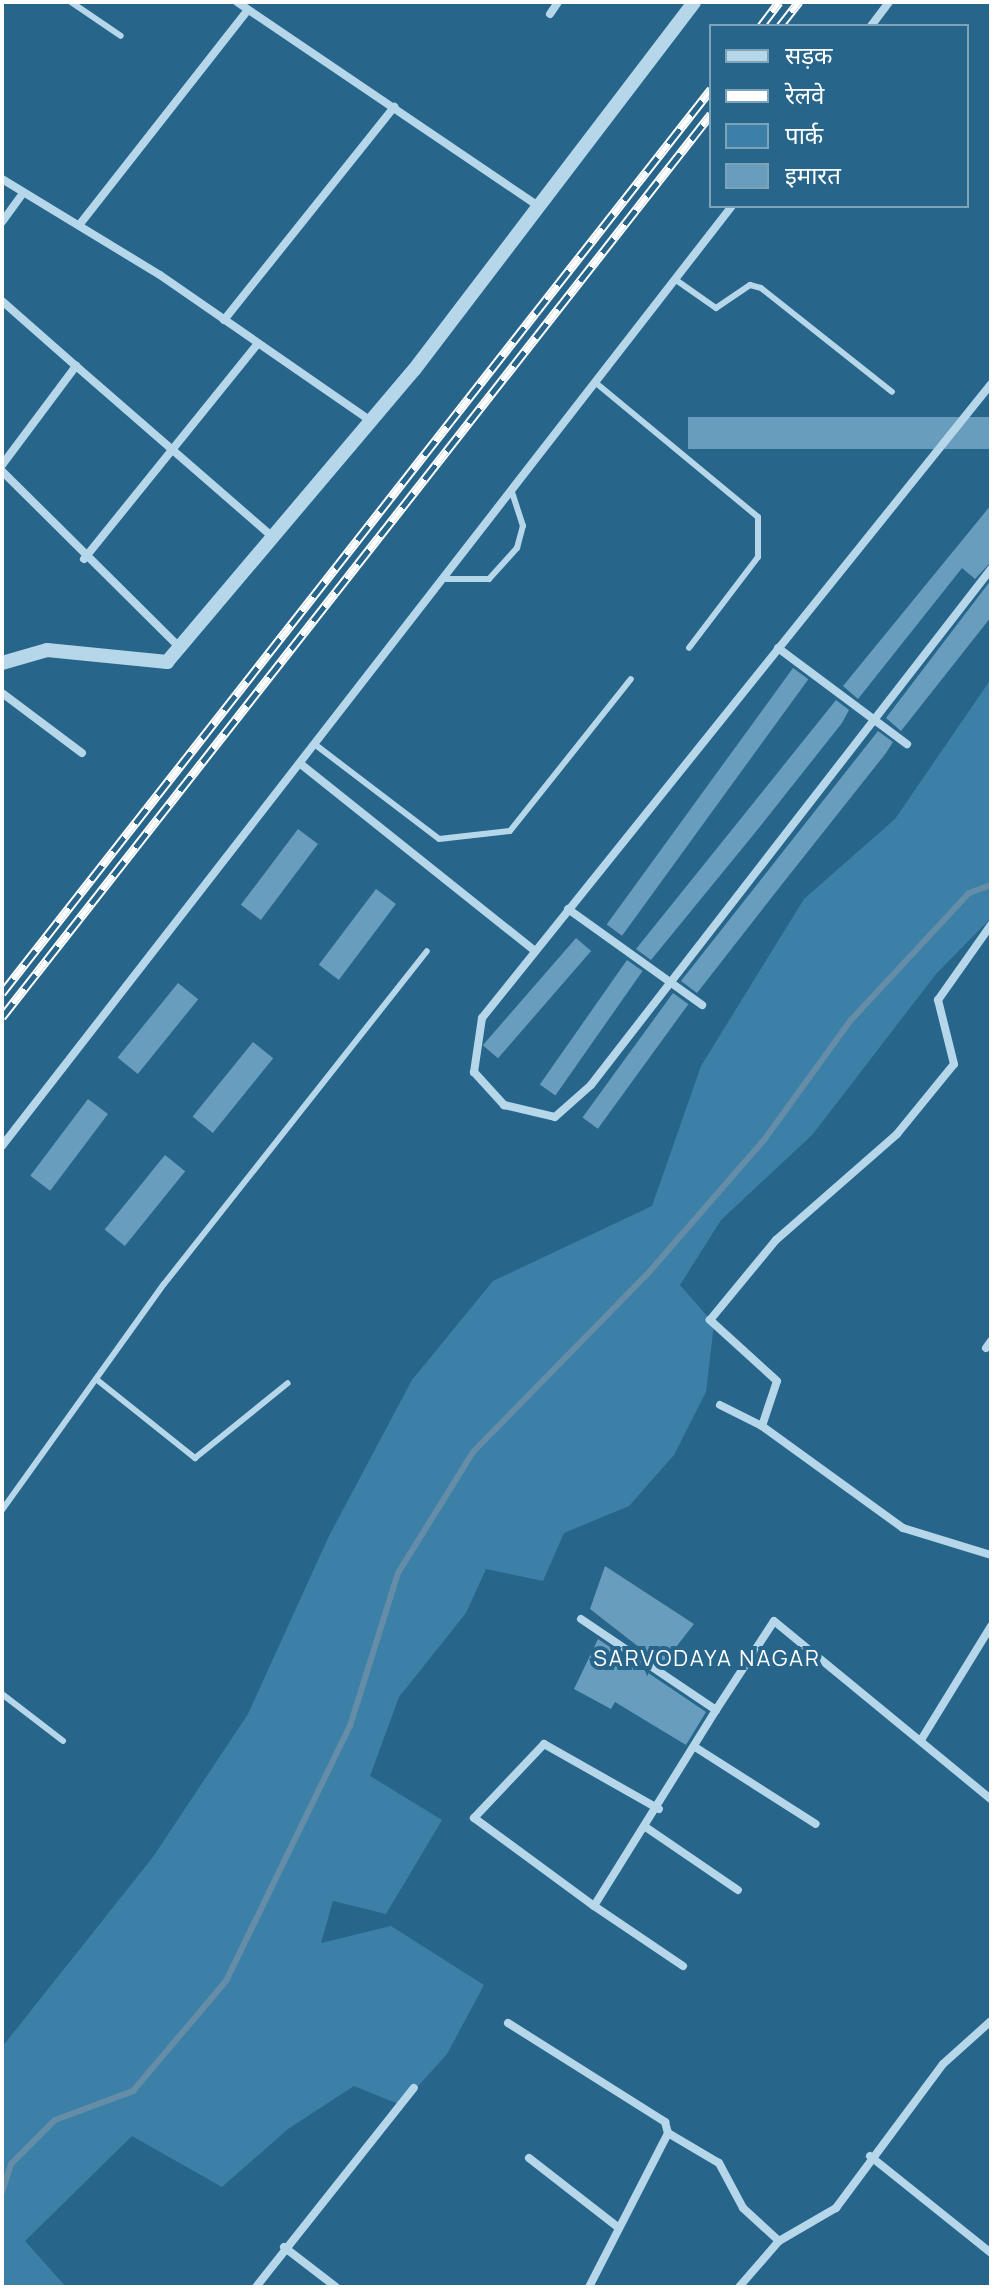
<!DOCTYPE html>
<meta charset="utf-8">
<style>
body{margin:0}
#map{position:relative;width:993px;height:2289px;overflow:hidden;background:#27658b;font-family:Manrope,"Noto Sans Devanagari",sans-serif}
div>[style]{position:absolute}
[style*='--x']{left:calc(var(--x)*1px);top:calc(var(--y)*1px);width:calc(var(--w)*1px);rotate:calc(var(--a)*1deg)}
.green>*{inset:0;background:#3c80a8}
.stream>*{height:6px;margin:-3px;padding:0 3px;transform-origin:3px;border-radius:3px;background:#658da7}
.building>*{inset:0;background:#689dbd;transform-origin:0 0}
.service>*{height:6px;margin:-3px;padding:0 3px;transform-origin:3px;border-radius:3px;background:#b6d7ea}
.minor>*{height:8px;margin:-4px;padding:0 4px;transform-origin:4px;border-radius:4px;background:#b6d7ea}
.tertiary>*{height:14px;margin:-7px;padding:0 7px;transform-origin:7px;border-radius:7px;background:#b6d7ea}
.rail>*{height:9px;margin-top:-4.5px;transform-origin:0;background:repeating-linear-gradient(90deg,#27658b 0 18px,#fff 0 36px);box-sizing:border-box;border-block:2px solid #fff}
span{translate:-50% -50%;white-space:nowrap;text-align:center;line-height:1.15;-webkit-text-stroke:8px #27658b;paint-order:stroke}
.neighbourhood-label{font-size:22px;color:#fff;letter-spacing:2px}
.frame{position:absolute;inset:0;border:4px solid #fff;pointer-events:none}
.legend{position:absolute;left:709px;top:24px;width:260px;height:184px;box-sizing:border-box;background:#27658b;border:2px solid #7da3b9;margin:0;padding:10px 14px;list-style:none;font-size:24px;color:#fff}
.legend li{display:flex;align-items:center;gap:16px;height:40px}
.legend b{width:40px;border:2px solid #7da3b9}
</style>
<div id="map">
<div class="green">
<i style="clip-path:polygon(991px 679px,991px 918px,936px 974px,813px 1134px,721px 1220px,680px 1285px,714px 1324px,706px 1392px,674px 1455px,629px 1506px,564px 1533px,543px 1581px,486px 1569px,466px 1613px,399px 1697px,370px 1776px,442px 1820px,386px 1914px,333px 1901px,321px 1943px,391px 1926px,484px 1985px,447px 2054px,401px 2105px,354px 2086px,288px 2129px,222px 2187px,132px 2136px,25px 2241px,66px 2287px,2px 2287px,2px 2047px,153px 1857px,248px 1714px,329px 1536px,412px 1380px,493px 1281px,652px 1206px,701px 1066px,804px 899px,895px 819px)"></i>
</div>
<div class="stream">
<i style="--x:2;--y:2192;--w:29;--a:-72"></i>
<i style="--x:11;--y:2164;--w:62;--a:-45"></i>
<i style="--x:55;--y:2120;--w:83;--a:-20.4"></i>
<i style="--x:133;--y:2091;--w:144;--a:-49.8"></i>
<i style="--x:226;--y:1981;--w:284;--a:-64.1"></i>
<i style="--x:350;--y:1726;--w:160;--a:-72.6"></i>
<i style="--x:398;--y:1573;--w:142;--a:-58.2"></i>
<i style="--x:473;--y:1452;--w:253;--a:-45.6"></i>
<i style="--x:650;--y:1271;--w:174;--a:-49"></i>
<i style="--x:764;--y:1140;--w:148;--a:-54.1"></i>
<i style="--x:851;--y:1020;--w:173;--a:-47.1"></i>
<i style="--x:969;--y:893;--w:23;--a:-20"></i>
</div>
<div class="building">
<i style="left:991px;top:417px;width:32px;height:303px;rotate:90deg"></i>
<i style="clip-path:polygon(991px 505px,991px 562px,975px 579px,962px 568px,858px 699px,843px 686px)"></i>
<i style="clip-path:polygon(991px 580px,991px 617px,901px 731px,886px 718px)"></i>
<i style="left:793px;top:668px;width:19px;height:317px;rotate:36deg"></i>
<i style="clip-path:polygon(836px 700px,849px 710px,842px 723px,754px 834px,651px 960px,636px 949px)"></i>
<i style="clip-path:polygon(878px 731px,893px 742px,886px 753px,783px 883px,697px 993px,681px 981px)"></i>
<i style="left:298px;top:829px;width:25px;height:95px;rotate:37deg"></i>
<i style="left:376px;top:889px;width:25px;height:95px;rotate:37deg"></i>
<i style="left:576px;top:938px;width:20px;height:142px;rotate:41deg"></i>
<i style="left:627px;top:960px;width:19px;height:152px;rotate:35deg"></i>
<i style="left:178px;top:983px;width:26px;height:96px;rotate:39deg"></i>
<i style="left:673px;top:993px;width:19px;height:154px;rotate:36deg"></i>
<i style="left:253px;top:1042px;width:26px;height:96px;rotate:39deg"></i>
<i style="left:88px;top:1099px;width:25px;height:96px;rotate:37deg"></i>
<i style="left:165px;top:1155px;width:26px;height:96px;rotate:39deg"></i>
<i style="clip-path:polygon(605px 1566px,694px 1624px,662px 1665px,590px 1609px)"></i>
<i style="clip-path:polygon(598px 1639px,706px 1712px,686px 1745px,615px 1702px,611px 1709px,574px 1689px)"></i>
</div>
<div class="service">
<i style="--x:71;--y:2;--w:60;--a:34.2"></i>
<i style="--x:676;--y:280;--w:49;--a:35"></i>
<i style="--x:716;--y:308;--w:41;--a:-34.1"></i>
<i style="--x:750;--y:285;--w:11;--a:15"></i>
<i style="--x:761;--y:288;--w:167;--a:38.4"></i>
<i style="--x:596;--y:383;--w:210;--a:39.6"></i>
<i style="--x:758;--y:517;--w:40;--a:90"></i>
<i style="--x:758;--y:557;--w:114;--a:127.2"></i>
<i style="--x:445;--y:579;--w:44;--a:0"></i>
<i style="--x:489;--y:579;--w:42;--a:-47.9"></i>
<i style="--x:517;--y:548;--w:23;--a:-75"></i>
<i style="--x:523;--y:526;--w:36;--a:-108"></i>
<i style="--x:317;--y:746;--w:153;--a:37.3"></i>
<i style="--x:439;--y:839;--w:71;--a:-6.4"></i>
<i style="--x:510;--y:831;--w:194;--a:-51.5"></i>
<i style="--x:96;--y:1379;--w:127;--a:38.6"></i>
<i style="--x:195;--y:1458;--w:119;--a:-38.9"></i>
<i style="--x:2;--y:1510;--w:278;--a:-54.4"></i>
<i style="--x:164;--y:1284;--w:424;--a:-51.7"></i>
<i style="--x:2;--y:1694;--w:77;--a:37.6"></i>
</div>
<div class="minor">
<i style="--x:237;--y:2;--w:364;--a:34.1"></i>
<i style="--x:550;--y:14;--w:14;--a:-56"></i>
<i style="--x:871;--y:26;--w:30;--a:-53"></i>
<i style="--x:2;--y:179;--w:185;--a:31.3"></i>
<i style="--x:160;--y:275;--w:257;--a:34.7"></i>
<i style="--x:2;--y:222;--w:34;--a:-54"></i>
<i style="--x:80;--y:224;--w:272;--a:-51.9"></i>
<i style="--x:2;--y:301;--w:98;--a:41.3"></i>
<i style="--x:224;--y:320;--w:273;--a:-51.4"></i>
<i style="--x:991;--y:384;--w:813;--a:128.76"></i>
<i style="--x:482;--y:1018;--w:55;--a:98.4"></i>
<i style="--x:474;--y:1072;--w:45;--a:47.7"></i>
<i style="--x:504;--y:1105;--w:52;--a:13.2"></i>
<i style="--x:555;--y:1117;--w:48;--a:-41.6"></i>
<i style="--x:591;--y:1085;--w:653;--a:-52.22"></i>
<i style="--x:2;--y:465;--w:124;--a:-53.2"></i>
<i style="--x:76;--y:366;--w:262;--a:41"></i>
<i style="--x:2;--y:471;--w:251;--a:44.8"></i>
<i style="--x:84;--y:559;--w:274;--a:-51.1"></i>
<i style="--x:778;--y:648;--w:161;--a:36.7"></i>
<i style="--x:2;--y:693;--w:100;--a:36.9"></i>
<i style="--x:302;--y:765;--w:298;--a:38.6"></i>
<i style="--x:568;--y:909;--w:165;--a:35.6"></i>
<i style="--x:2;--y:1146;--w:1190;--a:-52.17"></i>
<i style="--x:986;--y:1348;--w:9;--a:-54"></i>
<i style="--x:720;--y:1405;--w:47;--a:26.6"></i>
<i style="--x:762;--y:1426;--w:174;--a:35.9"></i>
<i style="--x:903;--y:1528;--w:92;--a:17.1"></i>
<i style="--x:762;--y:1426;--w:47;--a:-71.6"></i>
<i style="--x:777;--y:1381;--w:91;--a:-137.7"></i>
<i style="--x:710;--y:1320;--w:104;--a:-50.5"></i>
<i style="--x:776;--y:1240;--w:161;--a:-41.2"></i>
<i style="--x:897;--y:1134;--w:90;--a:-50.8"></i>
<i style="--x:954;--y:1064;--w:66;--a:-104"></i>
<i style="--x:938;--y:1000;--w:92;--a:-54.8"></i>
<i style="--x:581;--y:1619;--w:163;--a:34"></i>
<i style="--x:716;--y:1710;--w:106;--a:-56.9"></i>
<i style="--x:774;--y:1621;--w:281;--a:39.4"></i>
<i style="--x:921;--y:1740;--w:134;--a:-58.4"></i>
<i style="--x:695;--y:1747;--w:143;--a:32.5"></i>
<i style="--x:647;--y:1828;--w:110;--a:34.3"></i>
<i style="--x:594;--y:1906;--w:149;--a:-143.7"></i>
<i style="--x:474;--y:1818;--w:102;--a:-46.6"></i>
<i style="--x:544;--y:1744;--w:132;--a:29.5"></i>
<i style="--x:683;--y:1966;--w:107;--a:-146"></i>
<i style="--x:594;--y:1906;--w:231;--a:-58.1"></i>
<i style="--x:508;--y:2023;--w:186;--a:32.2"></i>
<i style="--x:665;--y:2122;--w:11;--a:75"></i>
<i style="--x:870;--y:2156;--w:155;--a:38.7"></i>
<i style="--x:529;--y:2158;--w:114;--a:37.9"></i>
<i style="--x:284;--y:2247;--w:66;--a:37.6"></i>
<i style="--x:256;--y:2287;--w:254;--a:-51.6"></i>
<i style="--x:589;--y:2287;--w:173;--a:-62.8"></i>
<i style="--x:668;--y:2133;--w:59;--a:30.5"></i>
<i style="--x:719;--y:2163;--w:51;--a:61.9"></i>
<i style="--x:743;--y:2208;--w:49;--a:42.5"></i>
<i style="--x:739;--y:2287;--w:61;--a:-49"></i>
<i style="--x:779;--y:2241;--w:66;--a:-30.1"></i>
<i style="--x:836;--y:2208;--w:179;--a:-53.4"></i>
<i style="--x:943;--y:2064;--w:64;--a:-41.9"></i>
</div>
<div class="tertiary">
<i style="--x:2;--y:663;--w:47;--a:-16.1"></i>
<i style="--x:47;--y:650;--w:121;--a:5.7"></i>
<i style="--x:167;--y:662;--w:382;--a:-49.8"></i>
<i style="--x:414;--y:370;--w:462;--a:-52.7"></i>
</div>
<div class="rail">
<i style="--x:761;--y:26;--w:30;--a:-53"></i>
<i style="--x:780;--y:26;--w:31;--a:-52"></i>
<i style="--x:2;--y:993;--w:1149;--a:-51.89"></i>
<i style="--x:2;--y:1017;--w:1148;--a:-51.86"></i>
</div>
<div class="neighbourhood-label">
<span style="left:707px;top:1659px">SARVODAYA NAGAR</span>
</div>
<div class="frame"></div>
<ul class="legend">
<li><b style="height:10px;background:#b6d7ea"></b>सड़क</li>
<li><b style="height:10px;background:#fff"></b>रेलवे</li>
<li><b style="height:22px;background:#3c80a8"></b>पार्क</li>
<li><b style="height:22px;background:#689dbd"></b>इमारत</li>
</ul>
</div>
